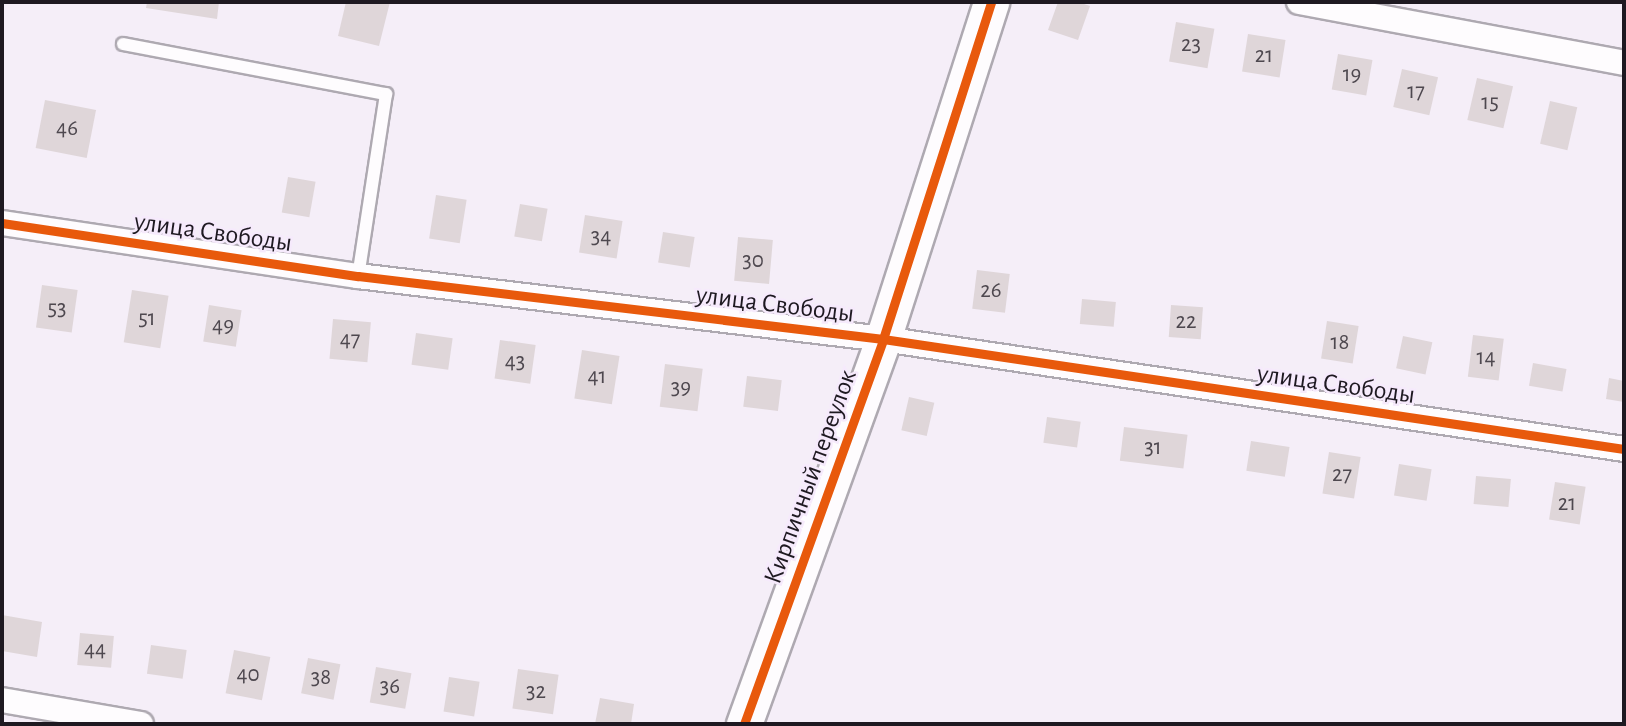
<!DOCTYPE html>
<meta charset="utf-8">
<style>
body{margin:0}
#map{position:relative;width:1626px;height:726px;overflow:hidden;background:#f5eef8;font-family:"Alegreya Sans",sans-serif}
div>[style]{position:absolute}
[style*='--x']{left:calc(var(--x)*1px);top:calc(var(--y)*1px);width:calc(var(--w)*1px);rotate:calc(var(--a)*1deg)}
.building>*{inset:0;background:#dfd6d9;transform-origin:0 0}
.roads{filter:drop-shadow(2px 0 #aea9b1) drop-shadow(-2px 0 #aea9b1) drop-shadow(0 2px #aea9b1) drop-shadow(0 -2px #aea9b1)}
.lane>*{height:12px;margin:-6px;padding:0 6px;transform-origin:6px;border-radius:6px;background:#fefcfe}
.street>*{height:24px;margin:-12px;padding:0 12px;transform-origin:12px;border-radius:12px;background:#fefcfe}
.secondary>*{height:35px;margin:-17.5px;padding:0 17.5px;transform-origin:17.5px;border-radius:17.5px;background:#fefcfe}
.cycleway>*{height:9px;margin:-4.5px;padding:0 4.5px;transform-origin:4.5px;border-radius:4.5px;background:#e8590c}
span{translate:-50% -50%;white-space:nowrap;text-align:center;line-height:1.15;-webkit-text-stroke:5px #f6eafc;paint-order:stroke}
.number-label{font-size:23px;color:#4e484f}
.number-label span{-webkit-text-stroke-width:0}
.street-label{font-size:26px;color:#1e1921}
.frame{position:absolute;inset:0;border:4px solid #1e1921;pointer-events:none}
</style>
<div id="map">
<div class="building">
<i style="clip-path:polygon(147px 2px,219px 2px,217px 19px,146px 8px)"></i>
<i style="clip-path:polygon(346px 2px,390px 2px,379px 46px,338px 36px)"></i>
<i style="clip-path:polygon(1058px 2px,1078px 2px,1090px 6px,1078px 40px,1048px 30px)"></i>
<i style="left:1176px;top:22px;width:39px;height:40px;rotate:10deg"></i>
<i style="left:1248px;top:34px;width:38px;height:38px;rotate:9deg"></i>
<i style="left:1338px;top:54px;width:35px;height:36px;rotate:10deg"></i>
<i style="left:1402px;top:69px;width:37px;height:39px;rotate:13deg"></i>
<i style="left:1477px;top:78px;width:37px;height:43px;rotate:13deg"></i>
<i style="left:45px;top:100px;width:52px;height:49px;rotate:11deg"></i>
<i style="left:1550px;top:101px;width:28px;height:44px;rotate:13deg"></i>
<i style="left:288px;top:177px;width:28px;height:36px;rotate:10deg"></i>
<i style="left:436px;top:195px;width:31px;height:44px;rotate:9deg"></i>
<i style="left:520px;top:204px;width:28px;height:33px;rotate:10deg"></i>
<i style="left:585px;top:215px;width:38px;height:38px;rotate:9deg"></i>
<i style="left:663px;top:232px;width:32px;height:31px;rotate:9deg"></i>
<i style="left:738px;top:237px;width:35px;height:44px;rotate:5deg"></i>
<i style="left:977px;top:270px;width:33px;height:39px;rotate:7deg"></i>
<i style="left:42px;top:285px;width:36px;height:43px;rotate:8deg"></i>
<i style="left:132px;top:290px;width:37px;height:53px;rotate:9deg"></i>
<i style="left:1082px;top:299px;width:34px;height:25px;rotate:5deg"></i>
<i style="left:209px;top:305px;width:33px;height:37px;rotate:9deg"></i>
<i style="left:1171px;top:305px;width:32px;height:32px;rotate:4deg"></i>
<i style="left:333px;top:319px;width:38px;height:40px;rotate:5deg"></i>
<i style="left:1327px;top:321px;width:32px;height:38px;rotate:9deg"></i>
<i style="left:416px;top:333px;width:37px;height:32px;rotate:8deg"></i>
<i style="left:1473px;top:335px;width:31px;height:42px;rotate:7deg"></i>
<i style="left:1403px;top:336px;width:30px;height:33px;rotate:12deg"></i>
<i style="left:500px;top:340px;width:36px;height:39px;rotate:8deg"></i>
<i style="left:582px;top:350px;width:38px;height:49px;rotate:9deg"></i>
<i style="left:1533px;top:363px;width:34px;height:23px;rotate:10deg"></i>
<i style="left:665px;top:364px;width:38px;height:43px;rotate:7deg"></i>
<i style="left:747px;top:376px;width:35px;height:31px;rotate:7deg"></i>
<i style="clip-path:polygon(1609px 378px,1624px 381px,1624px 402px,1606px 399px)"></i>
<i style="left:909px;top:397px;width:26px;height:34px;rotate:13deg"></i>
<i style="left:1047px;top:417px;width:34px;height:26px;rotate:8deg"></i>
<i style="left:1124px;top:427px;width:64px;height:34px;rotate:7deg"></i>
<i style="left:1251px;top:441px;width:39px;height:30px;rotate:9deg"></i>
<i style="left:1329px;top:452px;width:32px;height:42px;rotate:9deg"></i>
<i style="left:1399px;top:464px;width:33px;height:32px;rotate:9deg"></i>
<i style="left:1476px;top:476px;width:35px;height:28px;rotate:5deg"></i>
<i style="left:1555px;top:482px;width:31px;height:38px;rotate:9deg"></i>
<i style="clip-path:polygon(2px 615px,42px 622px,37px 657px,2px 651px)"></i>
<i style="left:80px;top:633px;width:34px;height:32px;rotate:5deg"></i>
<i style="left:151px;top:645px;width:36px;height:29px;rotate:8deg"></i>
<i style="left:234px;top:650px;width:37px;height:44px;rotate:11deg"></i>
<i style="left:308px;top:658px;width:33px;height:36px;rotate:11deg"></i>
<i style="left:376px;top:667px;width:36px;height:36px;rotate:10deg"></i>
<i style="left:518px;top:669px;width:41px;height:40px;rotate:8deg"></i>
<i style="left:449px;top:677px;width:31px;height:35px;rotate:9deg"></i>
<i style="clip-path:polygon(600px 698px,634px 704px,631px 724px,595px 724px)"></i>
</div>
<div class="roads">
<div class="lane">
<i style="--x:123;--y:44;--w:268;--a:10.8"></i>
<i style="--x:386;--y:94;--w:184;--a:98.7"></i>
</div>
<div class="street">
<i style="--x:1299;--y:2;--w:331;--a:10.6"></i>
<i style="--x:2;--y:223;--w:360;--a:8.5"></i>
<i style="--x:358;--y:276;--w:529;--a:6.84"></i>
<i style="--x:883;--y:339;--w:749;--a:8.44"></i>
<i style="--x:2;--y:700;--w:141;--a:9.8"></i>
</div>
<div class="secondary">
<i style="--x:744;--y:724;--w:409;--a:-70.1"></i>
<i style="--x:883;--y:339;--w:354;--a:-72.2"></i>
</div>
</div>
<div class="cycleway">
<i style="--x:2;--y:223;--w:360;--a:8.5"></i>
<i style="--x:358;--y:276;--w:529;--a:6.84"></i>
<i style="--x:883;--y:339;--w:749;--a:8.44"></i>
<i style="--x:744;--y:724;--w:409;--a:-70.1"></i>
<i style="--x:883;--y:339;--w:354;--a:-72.2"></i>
</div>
<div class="number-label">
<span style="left:1191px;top:45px">23</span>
<span style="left:1264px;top:56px">21</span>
<span style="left:1352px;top:75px">19</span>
<span style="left:1416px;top:92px">17</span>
<span style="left:1490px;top:103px">15</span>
<span style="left:67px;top:129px">46</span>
<span style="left:601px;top:237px">34</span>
<span style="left:753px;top:261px">30</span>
<span style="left:991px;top:291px">26</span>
<span style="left:57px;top:309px">53</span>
<span style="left:147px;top:319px">51</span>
<span style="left:1186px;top:322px">22</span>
<span style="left:223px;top:326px">49</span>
<span style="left:350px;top:340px">47</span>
<span style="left:1340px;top:343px">18</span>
<span style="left:1486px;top:358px">14</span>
<span style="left:515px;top:362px">43</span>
<span style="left:597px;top:377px">41</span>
<span style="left:681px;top:388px">39</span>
<span style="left:1153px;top:448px">31</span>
<span style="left:1342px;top:475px">27</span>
<span style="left:1567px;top:504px">21</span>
<span style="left:95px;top:650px">44</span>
<span style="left:248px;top:675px">40</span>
<span style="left:321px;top:678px">38</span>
<span style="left:390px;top:687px">36</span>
<span style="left:536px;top:692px">32</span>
</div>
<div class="street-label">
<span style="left:213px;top:233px;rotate:8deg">улица Свободы</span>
<span style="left:775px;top:305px;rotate:7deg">улица Свободы</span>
<span style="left:1336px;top:385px;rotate:8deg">улица Свободы</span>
<span style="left:811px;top:477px;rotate:-70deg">Кирпичный переулок</span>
</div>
<div class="frame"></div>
</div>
